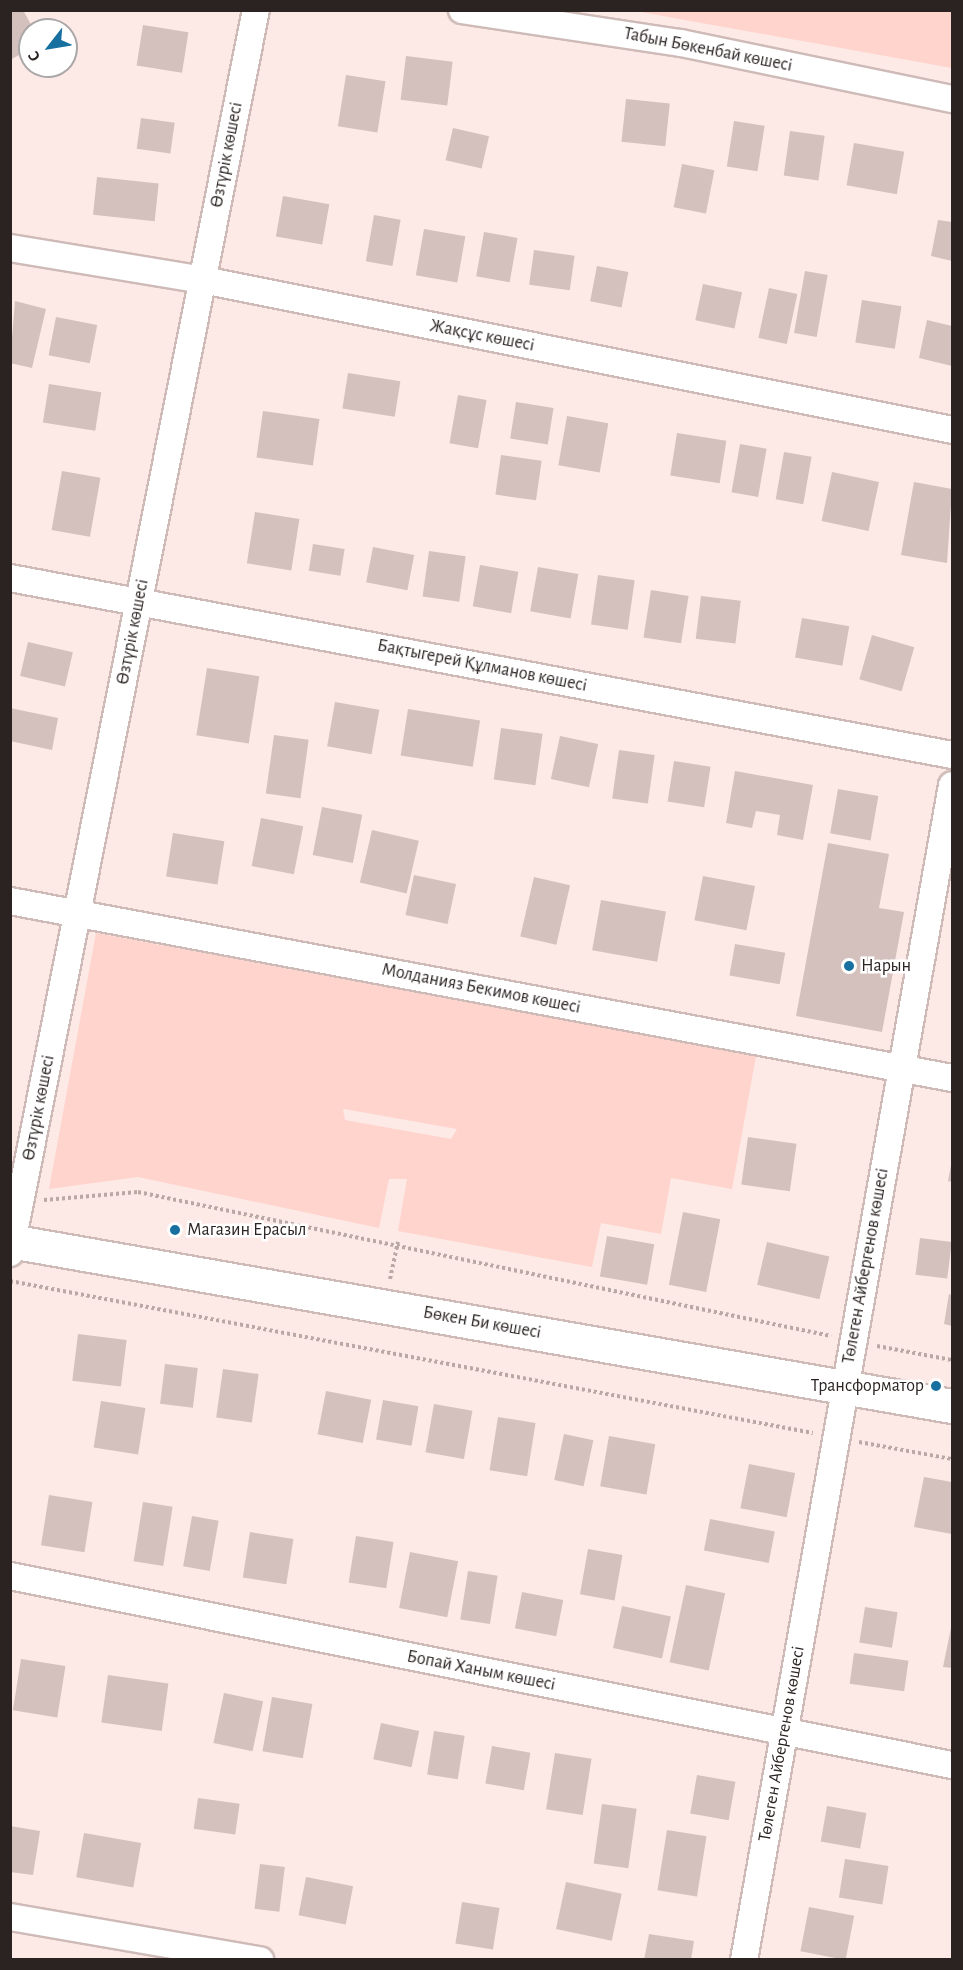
<!DOCTYPE html>
<meta charset="utf-8">
<style>
body{margin:0}
#map{position:relative;width:963px;height:1970px;overflow:hidden;background:#fde9e6;font-family:"Alegreya Sans",sans-serif}
div>[style]{position:absolute}
[style*='--x']{left:calc(var(--x)*1px);top:calc(var(--y)*1px);width:calc(var(--w)*1px);rotate:calc(var(--a)*1deg)}
.green>*{inset:0;background:#fed4cd}
.building>*{inset:0;background:#d4c1be;transform-origin:0 0}
.path>*{height:4px;margin-top:-2px;transform-origin:0;background:repeating-linear-gradient(90deg,#b9a9a6 0 3px,transparent 0 6px)}
.roads{filter:drop-shadow(2px 0 #cebbb8) drop-shadow(-2px 0 #cebbb8) drop-shadow(0 2px #cebbb8) drop-shadow(0 -2px #cebbb8)}
.minor>*{height:26px;margin:-13px;padding:0 13px;transform-origin:13px;border-radius:13px;background:#fff}
.tertiary>*{height:33px;margin:-16.5px;padding:0 16.5px;transform-origin:16.5px;border-radius:16.5px;background:#fff}
.dots>*{width:16px;height:16px;translate:-50% -50%;box-sizing:border-box;border:3px solid #fff;border-radius:50%}
span{translate:-50% -50%;white-space:nowrap;text-align:center;line-height:1.15;-webkit-text-stroke:5px #fff;paint-order:stroke}
.street-label{font-size:18px;color:#2a2322}
.poi-label{font-size:18px;color:#2a2322}
.left{translate:0 -50%;text-align:left}
.right{translate:-100% -50%;text-align:right}
.frame{position:absolute;inset:0;border:12px solid #2a2322;pointer-events:none}
.north{position:absolute;left:18px;top:18px;width:60px;height:60px;box-sizing:border-box;background:#fff;border:2px solid #aaa7a7;border-radius:50%;rotate:239deg;font-size:16px;font-weight:700;line-height:24px;text-align:center;color:#2a2322}
.north::after{content:'';display:block;margin:auto;width:21px;height:27px;background:#17709f;clip-path:polygon(50% 0,100% 100%,50% 72%,0 100%)}
</style>
<div id="map">
<div class="green">
<i style="clip-path:polygon(635px 11px,952px 11px,952px 68px)"></i>
<i style="clip-path:polygon(evenodd,96px 933px,756px 1056px,732px 1189px,671px 1178px,661px 1234px,601px 1223px,592px 1267px,398px 1231px,407px 1179px,389px 1179px,379px 1228px,138px 1177px,49px 1189px,96px 933px,343px 1110px,344px 1109px,457px 1129px,451px 1139px,345px 1120px,343px 1110px)"></i>
</div>
<div class="building">
<i style="clip-path:polygon(10px 10px,23px 10px,34px 30px,30px 49px,10px 60px)"></i>
<i style="left:143px;top:25px;width:46px;height:41px;rotate:9deg"></i>
<i style="left:406px;top:56px;width:47px;height:44px;rotate:7deg"></i>
<i style="left:346px;top:75px;width:40px;height:52px;rotate:9deg"></i>
<i style="left:626px;top:99px;width:44px;height:43px;rotate:6deg"></i>
<i style="left:141px;top:118px;width:34px;height:31px;rotate:8deg"></i>
<i style="left:734px;top:121px;width:31px;height:46px;rotate:9deg"></i>
<i style="left:453px;top:128px;width:37px;height:33px;rotate:13deg"></i>
<i style="left:790px;top:131px;width:35px;height:45px;rotate:8deg"></i>
<i style="left:854px;top:143px;width:51px;height:43px;rotate:10deg"></i>
<i style="left:682px;top:164px;width:33px;height:44px;rotate:11deg"></i>
<i style="left:97px;top:177px;width:62px;height:38px;rotate:6deg"></i>
<i style="left:283px;top:196px;width:47px;height:41px;rotate:10deg"></i>
<i style="left:374px;top:215px;width:27px;height:47px;rotate:10deg"></i>
<i style="clip-path:polygon(938px 220px,952px 222px,952px 261px,931px 256px)"></i>
<i style="left:424px;top:229px;width:42px;height:47px;rotate:10deg"></i>
<i style="left:484px;top:232px;width:34px;height:45px;rotate:10deg"></i>
<i style="left:534px;top:250px;width:41px;height:35px;rotate:8deg"></i>
<i style="left:597px;top:266px;width:32px;height:36px;rotate:11deg"></i>
<i style="left:805px;top:271px;width:23px;height:63px;rotate:10deg"></i>
<i style="left:703px;top:284px;width:40px;height:37px;rotate:12deg"></i>
<i style="left:769px;top:288px;width:29px;height:51px;rotate:12deg"></i>
<i style="left:862px;top:300px;width:40px;height:43px;rotate:9deg"></i>
<i style="clip-path:polygon(15px 301px,46px 309px,32px 368px,10px 363px)"></i>
<i style="left:56px;top:317px;width:42px;height:39px;rotate:11deg"></i>
<i style="clip-path:polygon(927px 320px,952px 326px,952px 366px,919px 358px)"></i>
<i style="left:348px;top:373px;width:53px;height:36px;rotate:9deg"></i>
<i style="left:49px;top:384px;width:53px;height:39px;rotate:9deg"></i>
<i style="left:458px;top:395px;width:29px;height:49px;rotate:10deg"></i>
<i style="left:516px;top:402px;width:38px;height:37px;rotate:9deg"></i>
<i style="left:263px;top:411px;width:57px;height:47px;rotate:8deg"></i>
<i style="left:567px;top:416px;width:42px;height:50px;rotate:10deg"></i>
<i style="left:677px;top:433px;width:50px;height:43px;rotate:9deg"></i>
<i style="left:740px;top:444px;width:27px;height:49px;rotate:10deg"></i>
<i style="left:784px;top:452px;width:28px;height:48px;rotate:10deg"></i>
<i style="left:501px;top:455px;width:41px;height:40px;rotate:8deg"></i>
<i style="left:62px;top:471px;width:39px;height:60px;rotate:10deg"></i>
<i style="left:832px;top:472px;width:48px;height:50px;rotate:12deg"></i>
<i style="clip-path:polygon(914px 482px,952px 489px,947px 563px,901px 555px)"></i>
<i style="left:255px;top:512px;width:45px;height:52px;rotate:9deg"></i>
<i style="left:313px;top:544px;width:32px;height:27px;rotate:9deg"></i>
<i style="left:373px;top:547px;width:42px;height:36px;rotate:11deg"></i>
<i style="left:429px;top:551px;width:37px;height:46px;rotate:8deg"></i>
<i style="left:480px;top:565px;width:39px;height:42px;rotate:10deg"></i>
<i style="left:538px;top:567px;width:41px;height:45px;rotate:10deg"></i>
<i style="left:598px;top:575px;width:37px;height:50px;rotate:8deg"></i>
<i style="left:651px;top:590px;width:38px;height:48px;rotate:9deg"></i>
<i style="left:701px;top:596px;width:40px;height:43px;rotate:7deg"></i>
<i style="left:802px;top:618px;width:48px;height:40px;rotate:10deg"></i>
<i style="left:872px;top:635px;width:44px;height:46px;rotate:16deg"></i>
<i style="left:28px;top:642px;width:46px;height:35px;rotate:13deg"></i>
<i style="left:207px;top:668px;width:53px;height:68px;rotate:9deg"></i>
<i style="left:335px;top:702px;width:45px;height:45px;rotate:10deg"></i>
<i style="clip-path:polygon(10px 708px,58px 718px,52px 750px,10px 741px)"></i>
<i style="left:408px;top:709px;width:73px;height:47px;rotate:9deg"></i>
<i style="left:501px;top:728px;width:42px;height:52px;rotate:8deg"></i>
<i style="left:274px;top:735px;width:35px;height:59px;rotate:8deg"></i>
<i style="left:560px;top:736px;width:39px;height:44px;rotate:12deg"></i>
<i style="left:619px;top:750px;width:36px;height:49px;rotate:8deg"></i>
<i style="left:674px;top:761px;width:37px;height:41px;rotate:9deg"></i>
<i style="clip-path:polygon(735px 771px,813px 785px,803px 840px,777px 835px,780px 815px,756px 811px,752px 828px,726px 823px)"></i>
<i style="left:838px;top:789px;width:41px;height:45px;rotate:10deg"></i>
<i style="left:322px;top:807px;width:41px;height:49px;rotate:11deg"></i>
<i style="left:261px;top:818px;width:43px;height:49px;rotate:11deg"></i>
<i style="left:372px;top:830px;width:48px;height:54px;rotate:13deg"></i>
<i style="left:173px;top:833px;width:52px;height:44px;rotate:9deg"></i>
<i style="clip-path:polygon(828px 843px,889px 854px,879px 908px,904px 912px,882px 1032px,796px 1016px)"></i>
<i style="left:414px;top:875px;width:43px;height:41px;rotate:12deg"></i>
<i style="left:703px;top:876px;width:53px;height:45px;rotate:11deg"></i>
<i style="left:534px;top:877px;width:37px;height:61px;rotate:13deg"></i>
<i style="left:601px;top:900px;width:66px;height:51px;rotate:10deg"></i>
<i style="left:735px;top:944px;width:51px;height:32px;rotate:10deg"></i>
<i style="left:748px;top:1137px;width:49px;height:48px;rotate:8deg"></i>
<i style="clip-path:polygon(952px 1160px,952px 1182px,948px 1181px)"></i>
<i style="left:683px;top:1212px;width:38px;height:74px;rotate:11deg"></i>
<i style="left:607px;top:1236px;width:48px;height:41px;rotate:10deg"></i>
<i style="left:920px;top:1238px;width:32px;height:37px;rotate:7deg"></i>
<i style="left:767px;top:1242px;width:64px;height:44px;rotate:13deg"></i>
<i style="clip-path:polygon(949px 1294px,952px 1295px,952px 1326px,944px 1324px)"></i>
<i style="left:78px;top:1334px;width:49px;height:47px;rotate:7deg"></i>
<i style="left:165px;top:1364px;width:33px;height:40px;rotate:7deg"></i>
<i style="left:223px;top:1369px;width:36px;height:49px;rotate:8deg"></i>
<i style="left:326px;top:1391px;width:46px;height:44px;rotate:11deg"></i>
<i style="left:383px;top:1400px;width:36px;height:40px;rotate:10deg"></i>
<i style="left:101px;top:1401px;width:45px;height:47px;rotate:9deg"></i>
<i style="left:434px;top:1404px;width:39px;height:49px;rotate:10deg"></i>
<i style="left:498px;top:1417px;width:38px;height:54px;rotate:9deg"></i>
<i style="left:564px;top:1434px;width:30px;height:47px;rotate:12deg"></i>
<i style="left:609px;top:1436px;width:47px;height:51px;rotate:10deg"></i>
<i style="left:749px;top:1464px;width:47px;height:45px;rotate:11deg"></i>
<i style="clip-path:polygon(924px 1477px,952px 1482px,952px 1534px,914px 1527px)"></i>
<i style="left:49px;top:1495px;width:44px;height:51px;rotate:9deg"></i>
<i style="left:143px;top:1502px;width:30px;height:60px;rotate:9deg"></i>
<i style="left:192px;top:1516px;width:27px;height:51px;rotate:10deg"></i>
<i style="left:710px;top:1519px;width:66px;height:32px;rotate:11deg"></i>
<i style="left:250px;top:1532px;width:44px;height:46px;rotate:9deg"></i>
<i style="left:356px;top:1536px;width:38px;height:47px;rotate:9deg"></i>
<i style="left:588px;top:1549px;width:35px;height:46px;rotate:10deg"></i>
<i style="left:410px;top:1552px;width:49px;height:57px;rotate:11deg"></i>
<i style="left:468px;top:1571px;width:30px;height:49px;rotate:9deg"></i>
<i style="left:686px;top:1585px;width:40px;height:79px;rotate:12deg"></i>
<i style="left:522px;top:1592px;width:42px;height:37px;rotate:11deg"></i>
<i style="left:622px;top:1606px;width:50px;height:43px;rotate:12deg"></i>
<i style="left:865px;top:1607px;width:33px;height:36px;rotate:9deg"></i>
<i style="clip-path:polygon(952px 1623px,952px 1668px,943px 1667px)"></i>
<i style="left:854px;top:1653px;width:55px;height:31px;rotate:8deg"></i>
<i style="left:21px;top:1659px;width:45px;height:52px;rotate:9deg"></i>
<i style="left:108px;top:1675px;width:61px;height:48px;rotate:8deg"></i>
<i style="left:224px;top:1693px;width:40px;height:51px;rotate:12deg"></i>
<i style="left:272px;top:1697px;width:41px;height:55px;rotate:10deg"></i>
<i style="left:381px;top:1723px;width:39px;height:37px;rotate:12deg"></i>
<i style="left:434px;top:1731px;width:31px;height:44px;rotate:9deg"></i>
<i style="left:492px;top:1746px;width:39px;height:38px;rotate:10deg"></i>
<i style="left:555px;top:1753px;width:37px;height:57px;rotate:9deg"></i>
<i style="left:697px;top:1775px;width:39px;height:39px;rotate:10deg"></i>
<i style="left:198px;top:1798px;width:42px;height:31px;rotate:8deg"></i>
<i style="left:602px;top:1804px;width:35px;height:60px;rotate:8deg"></i>
<i style="left:827px;top:1806px;width:40px;height:36px;rotate:10deg"></i>
<i style="clip-path:polygon(10px 1826px,40px 1831px,33px 1875px,10px 1872px)"></i>
<i style="left:667px;top:1830px;width:40px;height:61px;rotate:9deg"></i>
<i style="left:84px;top:1833px;width:58px;height:45px;rotate:10deg"></i>
<i style="left:845px;top:1859px;width:44px;height:39px;rotate:9deg"></i>
<i style="left:260px;top:1864px;width:25px;height:45px;rotate:7deg"></i>
<i style="left:306px;top:1877px;width:48px;height:39px;rotate:11deg"></i>
<i style="left:566px;top:1882px;width:57px;height:48px;rotate:12deg"></i>
<i style="left:462px;top:1902px;width:38px;height:42px;rotate:9deg"></i>
<i style="left:809px;top:1907px;width:46px;height:45px;rotate:11deg"></i>
<i style="clip-path:polygon(649px 1934px,694px 1941px,691px 1960px,644px 1960px)"></i>
</div>
<div class="path">
<i style="--x:44;--y:1200;--w:94;--a:-4.9"></i>
<i style="--x:138;--y:1192;--w:708;--a:11.74"></i>
<i style="--x:390;--y:1279;--w:38;--a:-78"></i>
<i style="--x:10;--y:1281;--w:817;--a:10.72"></i>
<i style="--x:877;--y:1346;--w:76;--a:10.6"></i>
<i style="--x:859;--y:1442;--w:95;--a:10.4"></i>
</div>
<div class="roads">
<div class="minor">
<i style="--x:462;--y:10;--w:221;--a:8.6"></i>
<i style="--x:681;--y:43;--w:277;--a:11.7"></i>
<i style="--x:10;--y:248;--w:196;--a:9.4"></i>
<i style="--x:203;--y:280;--w:764;--a:11.32"></i>
<i style="--x:10;--y:578;--w:958;--a:10.64"></i>
<i style="--x:10;--y:901;--w:958;--a:10.64"></i>
<i style="--x:10;--y:1253;--w:1267;--a:-78.81"></i>
<i style="--x:10;--y:1576;--w:961;--a:11.35"></i>
<i style="--x:10;--y:1917;--w:254;--a:9.8"></i>
<i style="--x:744;--y:1960;--w:1193;--a:-79.96"></i>
</div>
<div class="tertiary">
<i style="--x:10;--y:1241;--w:956;--a:9.94"></i>
</div>
</div>
<div class="dots">
<i style="left:849px;top:966px;background:#17709f"></i>
<i style="left:175px;top:1230px;background:#17709f"></i>
<i style="left:936px;top:1386px;background:#17709f"></i>
</div>
<div class="street-label">
<span style="left:708px;top:50px;rotate:11deg">Табын Бөкенбай көшесі</span>
<span style="left:227px;top:155px;rotate:-79deg">Өзтүрік көшесі</span>
<span style="left:482px;top:336px;rotate:11deg">Жақсұс көшесі</span>
<span style="left:133px;top:632px;rotate:-79deg">Өзтүрік көшесі</span>
<span style="left:482px;top:666px;rotate:11deg">Бақтыгерей Құлманов көшесі</span>
<span style="left:481px;top:989px;rotate:11deg">Молданияз Бекимов көшесі</span>
<span style="left:39px;top:1108px;rotate:-79deg">Өзтүрік көшесі</span>
<span style="left:866px;top:1266px;rotate:-80deg">Төлеген Айбергенов көшесі</span>
<span style="left:482px;top:1323px;rotate:10deg">Бөкен Би көшесі</span>
<span style="left:481px;top:1671px;rotate:11deg">Бопай Ханым көшесі</span>
<span style="left:782px;top:1744px;rotate:-80deg">Төлеген Айбергенов көшесі</span>
</div>
<div class="poi-label">
<span class="left" style="left:861px;top:966px">Нарын</span>
<span class="left" style="left:187px;top:1230px">Магазин Ерасыл</span>
<span class="right" style="left:924px;top:1386px">Трансформатор</span>
</div>
<div class="frame"></div>
<div class="north">С</div>
</div>
